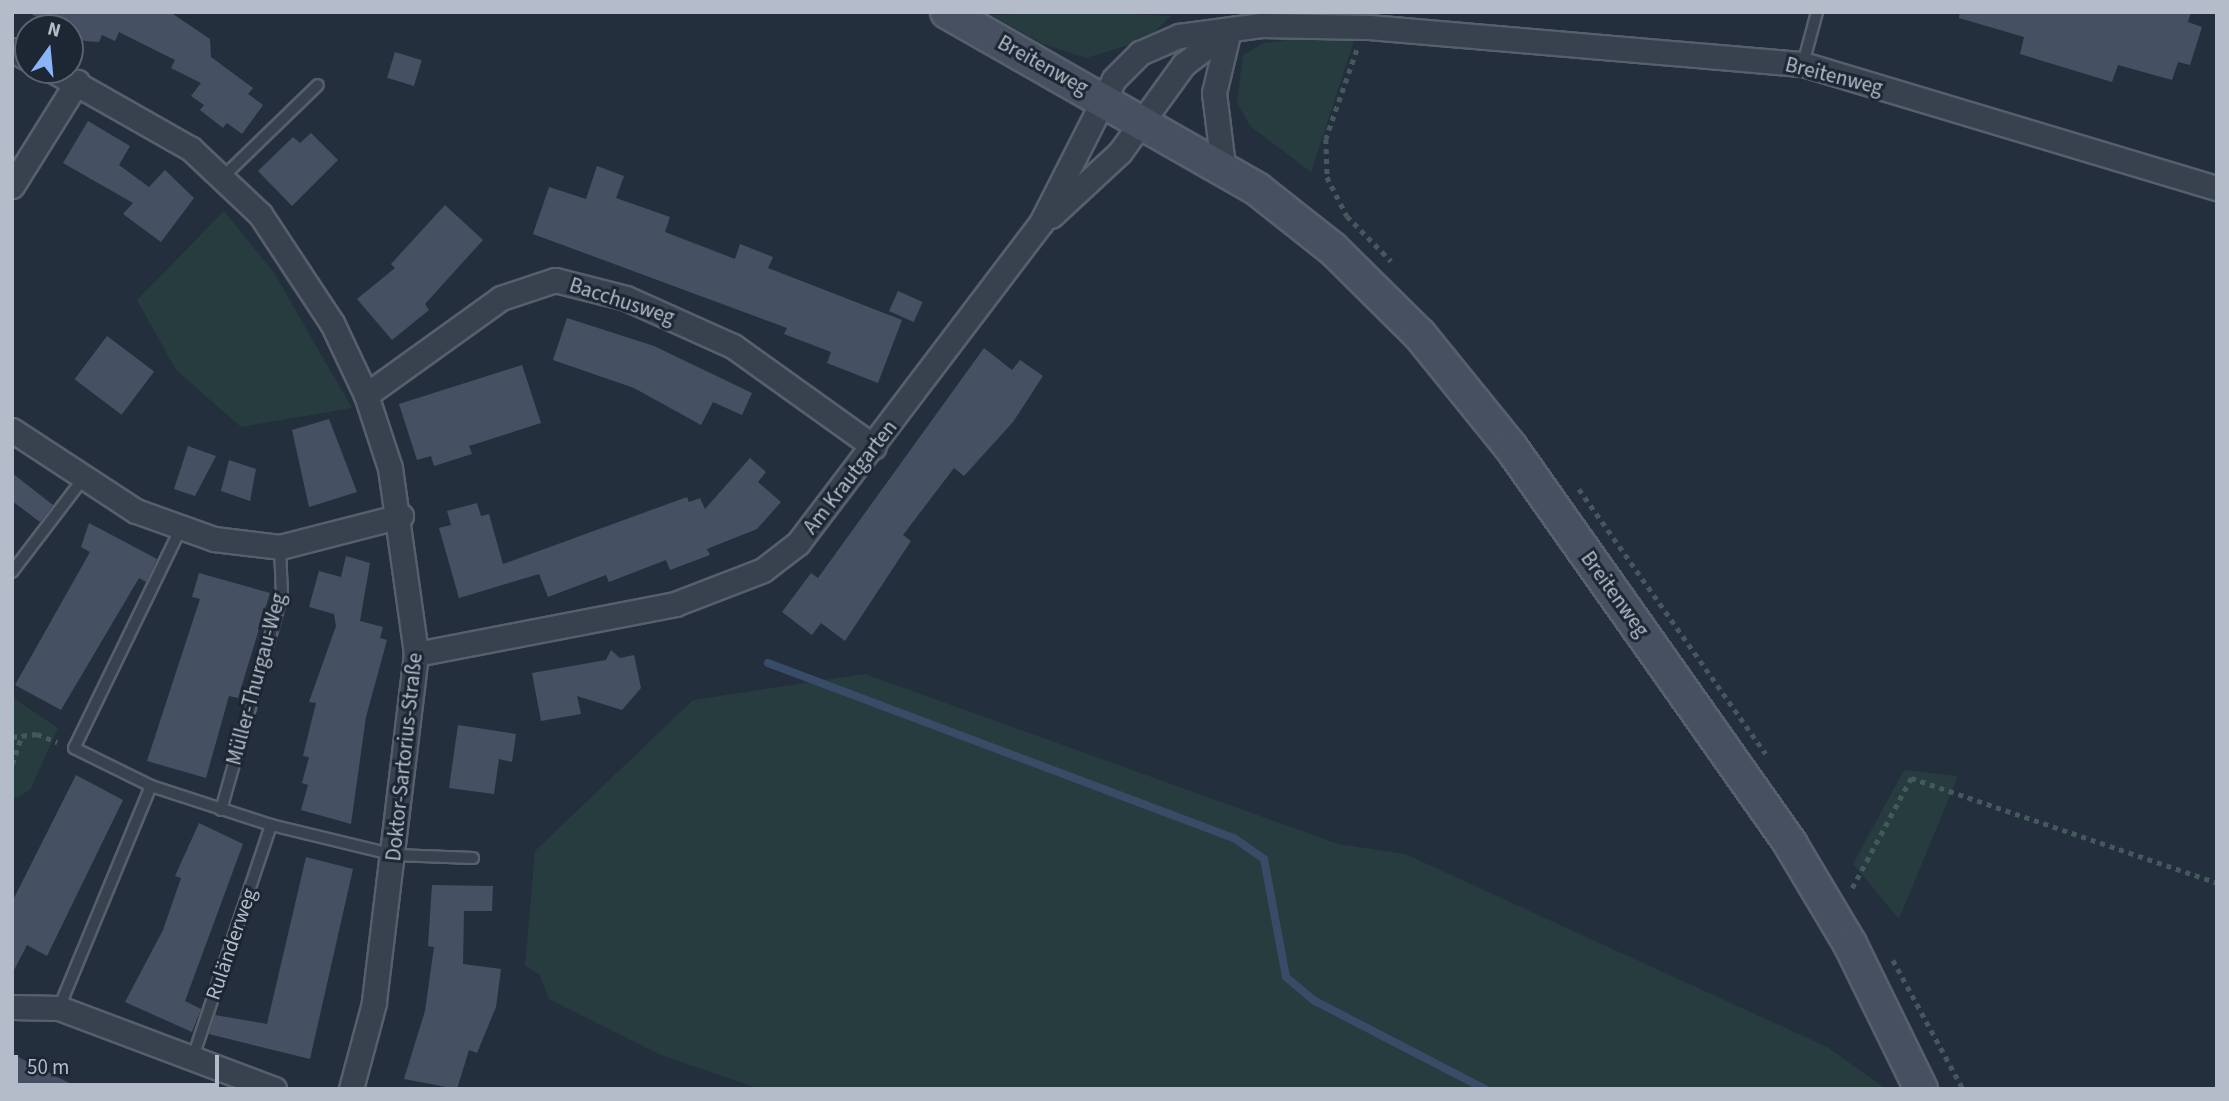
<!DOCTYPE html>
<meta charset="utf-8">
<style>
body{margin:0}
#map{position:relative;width:2229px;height:1101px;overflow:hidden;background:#242f3e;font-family:"Source Sans 3",sans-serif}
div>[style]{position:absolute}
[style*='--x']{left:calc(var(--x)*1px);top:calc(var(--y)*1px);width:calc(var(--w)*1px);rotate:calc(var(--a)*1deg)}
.green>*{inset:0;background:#263c3f}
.stream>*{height:8px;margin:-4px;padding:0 4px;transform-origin:4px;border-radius:4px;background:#394c67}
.building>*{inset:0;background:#455162;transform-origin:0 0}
.path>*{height:4.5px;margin-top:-2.25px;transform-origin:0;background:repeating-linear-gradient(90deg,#44595c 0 5px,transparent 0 10px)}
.roads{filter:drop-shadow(2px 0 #565f6c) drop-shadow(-2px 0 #565f6c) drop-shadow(0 2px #565f6c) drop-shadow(0 -2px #565f6c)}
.service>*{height:10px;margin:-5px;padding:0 5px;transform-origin:5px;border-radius:5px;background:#38414e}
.minor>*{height:23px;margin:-11.5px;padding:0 11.5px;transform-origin:11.5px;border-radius:11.5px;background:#38414e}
.secondary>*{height:32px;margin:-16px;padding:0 16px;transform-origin:16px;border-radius:16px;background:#465061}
span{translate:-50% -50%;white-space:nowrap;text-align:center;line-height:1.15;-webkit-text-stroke:6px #1d2633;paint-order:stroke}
.street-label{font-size:21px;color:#b4bcc9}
.frame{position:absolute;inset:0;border:14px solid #b4bcc9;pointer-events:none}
.north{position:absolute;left:14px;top:14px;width:70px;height:70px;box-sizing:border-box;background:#1d2633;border:2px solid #59626f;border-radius:50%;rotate:15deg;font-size:19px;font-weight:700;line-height:28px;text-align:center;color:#b4bcc9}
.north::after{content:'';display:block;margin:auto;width:24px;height:32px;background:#8ab4f8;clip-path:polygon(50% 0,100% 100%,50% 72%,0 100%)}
.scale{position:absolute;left:14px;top:1055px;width:205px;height:32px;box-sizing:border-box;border:4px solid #b4bcc9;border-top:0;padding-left:9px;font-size:21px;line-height:24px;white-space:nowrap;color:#b4bcc9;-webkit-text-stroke:5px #1d2633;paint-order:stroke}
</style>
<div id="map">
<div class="green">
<i style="clip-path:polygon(1085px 12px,1171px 16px,1146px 40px,1086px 58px,1041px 43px,991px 15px)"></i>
<i style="clip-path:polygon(1293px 39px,1354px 41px,1311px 172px,1250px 126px,1237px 102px,1243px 55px,1264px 43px)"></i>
<i style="clip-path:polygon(224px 211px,274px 273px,352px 408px,241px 427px,176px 370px,137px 300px)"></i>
<i style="clip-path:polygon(865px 674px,1338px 844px,1405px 854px,1827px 1047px,1886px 1089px,760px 1089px,661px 1055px,549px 999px,539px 974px,525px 966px,535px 851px,693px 700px)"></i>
<i style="clip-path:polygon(12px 697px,58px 728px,30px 790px,12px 800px)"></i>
<i style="clip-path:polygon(1904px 770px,1958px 776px,1899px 919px,1853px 864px)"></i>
</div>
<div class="stream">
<i style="--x:768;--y:663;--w:498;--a:20.6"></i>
<i style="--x:1234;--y:838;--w:37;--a:35"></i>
<i style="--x:1264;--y:859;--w:120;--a:79.4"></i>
<i style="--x:1286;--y:977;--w:38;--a:40"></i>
<i style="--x:1315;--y:1001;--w:191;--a:27.4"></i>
</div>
<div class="building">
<i style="clip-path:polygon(27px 12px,170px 12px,210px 39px,211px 57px,253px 88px,248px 94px,263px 105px,242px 134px,227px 123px,223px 128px,200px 110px,204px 105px,191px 96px,201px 83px,171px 68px,175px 60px,119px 32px,115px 41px,102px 35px,99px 42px,85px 41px)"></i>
<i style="clip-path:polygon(1960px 12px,2191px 12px,2188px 22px,2202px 27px,2190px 65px,2178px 62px,2172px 80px,2118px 65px,2112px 82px,2020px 54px,2024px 37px,1959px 18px)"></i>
<i style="left:395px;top:52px;width:28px;height:27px;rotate:17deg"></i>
<i style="clip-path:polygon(88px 121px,130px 146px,119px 165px,149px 187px,165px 170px,194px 198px,161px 242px,123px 214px,133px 203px,63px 163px)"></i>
<i style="clip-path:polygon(311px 133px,338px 160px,292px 206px,258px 171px,293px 137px,300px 143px)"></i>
<i style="clip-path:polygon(597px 166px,624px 176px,616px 198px,670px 217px,665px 232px,735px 259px,740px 244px,773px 257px,768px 268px,902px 320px,878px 383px,827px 363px,831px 352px,784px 334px,787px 328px,533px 234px,549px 187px,586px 199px)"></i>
<i style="clip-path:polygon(445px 205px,483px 240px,425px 304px,429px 310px,392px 340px,357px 299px,395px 268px,391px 264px)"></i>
<i style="left:898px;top:291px;width:27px;height:22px;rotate:24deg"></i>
<i style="clip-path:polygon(567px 318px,654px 346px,752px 393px,742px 415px,713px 402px,701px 425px,634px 388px,553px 360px)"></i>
<i style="left:107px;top:336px;width:59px;height:54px;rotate:37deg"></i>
<i style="clip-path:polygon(984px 348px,1012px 370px,1020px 360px,1043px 376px,1013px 422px,964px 476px,954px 468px,903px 535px,911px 541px,845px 641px,821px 623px,812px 635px,782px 612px,811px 573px,818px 578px)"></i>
<i style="clip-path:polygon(522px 365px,541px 423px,469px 446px,472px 454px,434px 466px,431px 456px,417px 460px,399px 404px)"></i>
<i style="clip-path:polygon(329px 419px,357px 492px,309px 507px,292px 430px)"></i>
<i style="clip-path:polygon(188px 446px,216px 456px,195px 496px,174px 489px)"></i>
<i style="clip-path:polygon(750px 458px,766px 472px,758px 482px,781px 502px,757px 529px,707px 549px,710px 555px,670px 570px,666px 560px,609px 582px,606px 575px,548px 597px,539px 574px,459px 598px,439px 528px,451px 525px,447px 511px,477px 503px,481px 516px,489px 514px,503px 564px,687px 497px,689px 502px,700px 498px,705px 509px)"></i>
<i style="clip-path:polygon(229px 460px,256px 469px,250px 501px,221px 491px)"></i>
<i style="clip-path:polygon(12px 473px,53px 505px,40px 522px,12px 501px)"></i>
<i style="clip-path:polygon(89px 523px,157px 559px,146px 582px,139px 578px,61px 710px,15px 685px,90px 552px,81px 547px)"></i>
<i style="clip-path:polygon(346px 556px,370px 563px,360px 621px,383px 627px,380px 638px,387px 640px,366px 717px,351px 824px,301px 810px,308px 785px,302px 783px,309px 757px,303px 756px,316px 703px,309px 702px,336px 626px,334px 614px,309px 607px,319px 571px,341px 577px)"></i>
<i style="clip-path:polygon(199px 573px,270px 593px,238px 698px,229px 696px,206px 778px,147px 761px,200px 599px,192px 597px)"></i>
<i style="clip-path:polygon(611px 650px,620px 658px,634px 655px,641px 688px,622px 710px,577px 696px,581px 714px,541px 721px,532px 673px,606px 660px)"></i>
<i style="clip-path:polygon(458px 725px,516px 734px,512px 762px,499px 759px,494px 794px,449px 788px)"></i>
<i style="clip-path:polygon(76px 775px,123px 800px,47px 956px,27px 945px,12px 974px,12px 902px)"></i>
<i style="clip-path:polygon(199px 823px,243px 844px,185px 1001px,201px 1009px,192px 1032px,125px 1002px,163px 930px,181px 878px,175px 876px)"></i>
<i style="clip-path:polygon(306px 857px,353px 869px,310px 1059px,209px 1034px,215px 1015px,267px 1024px)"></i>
<i style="clip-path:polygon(432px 885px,493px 886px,492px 911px,464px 911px,463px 964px,501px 969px,496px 1007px,477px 1053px,469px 1050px,457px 1089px,404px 1079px,425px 1011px,434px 947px,428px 946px)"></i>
<i style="clip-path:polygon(12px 1054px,32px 1064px,81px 1089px,12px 1089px)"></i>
</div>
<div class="path">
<i style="--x:1357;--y:50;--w:94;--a:109.2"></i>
<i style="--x:1326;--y:139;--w:38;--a:88"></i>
<i style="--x:1327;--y:177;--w:44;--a:62.9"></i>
<i style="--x:1347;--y:216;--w:63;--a:45.6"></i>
<i style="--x:1579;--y:489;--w:324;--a:54.8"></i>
<i style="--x:12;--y:737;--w:25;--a:-7"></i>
<i style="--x:37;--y:734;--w:22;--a:22"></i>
<i style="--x:12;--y:764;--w:31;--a:-71"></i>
<i style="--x:1852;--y:888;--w:125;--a:-61.8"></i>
<i style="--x:1911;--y:778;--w:324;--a:18.9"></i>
<i style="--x:1893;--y:960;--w:147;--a:61.5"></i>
</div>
<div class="roads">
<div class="service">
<i style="--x:1803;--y:64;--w:54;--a:-74.9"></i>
<i style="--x:225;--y:175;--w:129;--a:-44.1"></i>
<i style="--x:180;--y:530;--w:242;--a:115.9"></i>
<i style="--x:74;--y:748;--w:86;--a:26.3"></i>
<i style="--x:151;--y:786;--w:126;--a:18"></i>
<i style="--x:271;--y:825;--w:128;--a:13.6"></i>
<i style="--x:395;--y:855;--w:78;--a:2.2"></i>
<i style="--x:12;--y:572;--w:116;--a:-52.7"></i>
<i style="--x:221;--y:810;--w:223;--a:-74.2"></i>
<i style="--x:282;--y:595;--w:48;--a:-92.4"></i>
<i style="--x:59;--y:1008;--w:240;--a:-67.5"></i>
<i style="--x:192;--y:1060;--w:248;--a:-71.4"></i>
</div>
<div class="minor">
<i style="--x:12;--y:50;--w:18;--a:27"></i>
<i style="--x:52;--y:70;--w:160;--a:29.6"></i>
<i style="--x:191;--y:149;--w:95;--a:43.3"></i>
<i style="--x:260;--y:214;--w:131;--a:56.6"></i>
<i style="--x:332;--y:323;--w:80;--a:64.7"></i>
<i style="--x:366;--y:395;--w:77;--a:71.8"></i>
<i style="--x:390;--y:468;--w:188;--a:82"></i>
<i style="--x:416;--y:654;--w:352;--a:96.9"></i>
<i style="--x:374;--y:1003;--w:89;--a:105"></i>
<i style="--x:1223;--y:166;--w:74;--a:-97"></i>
<i style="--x:1214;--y:93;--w:65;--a:-76.6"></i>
<i style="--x:12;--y:186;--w:123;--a:-58"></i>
<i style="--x:1051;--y:216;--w:94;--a:-42.8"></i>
<i style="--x:1120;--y:152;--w:109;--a:-54"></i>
<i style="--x:1184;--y:64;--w:56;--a:-37.1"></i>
<i style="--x:366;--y:395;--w:166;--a:-35.7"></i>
<i style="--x:501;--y:298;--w:57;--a:-18.4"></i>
<i style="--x:555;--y:280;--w:73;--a:14.2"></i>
<i style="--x:626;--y:298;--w:117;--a:24.2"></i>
<i style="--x:733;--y:346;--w:173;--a:35.6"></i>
<i style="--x:12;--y:430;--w:148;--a:33.2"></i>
<i style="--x:136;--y:511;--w:83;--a:19.7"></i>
<i style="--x:214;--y:539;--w:66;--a:6.9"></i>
<i style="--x:280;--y:547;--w:125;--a:-14.4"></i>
<i style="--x:416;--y:654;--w:264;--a:-10.9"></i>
<i style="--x:675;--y:604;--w:94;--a:-21.1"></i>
<i style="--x:763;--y:570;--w:44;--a:-37.6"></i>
<i style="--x:798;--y:543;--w:402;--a:-52.8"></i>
<i style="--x:1041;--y:223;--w:161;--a:-63.1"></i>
<i style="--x:1114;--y:79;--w:37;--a:-45"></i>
<i style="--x:1140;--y:53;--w:43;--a:-23.6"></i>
<i style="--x:1179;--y:36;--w:83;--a:-7.6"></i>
<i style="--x:1261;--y:25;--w:108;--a:1.1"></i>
<i style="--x:1369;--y:27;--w:436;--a:4.9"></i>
<i style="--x:1803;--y:64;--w:432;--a:16.7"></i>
<i style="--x:12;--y:1007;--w:47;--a:1.2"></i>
<i style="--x:59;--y:1008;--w:230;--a:20.6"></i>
</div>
<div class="secondary">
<i style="--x:947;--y:12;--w:357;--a:29.7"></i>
<i style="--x:1257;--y:189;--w:97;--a:38.3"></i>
<i style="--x:1333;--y:249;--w:122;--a:44.7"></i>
<i style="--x:1420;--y:335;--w:143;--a:51"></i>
<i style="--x:1510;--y:446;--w:488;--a:54.8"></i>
<i style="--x:1791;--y:845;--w:115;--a:59.2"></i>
<i style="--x:1850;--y:944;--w:161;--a:63.9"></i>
</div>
</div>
<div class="street-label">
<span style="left:1043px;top:65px;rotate:29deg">Breitenweg</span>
<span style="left:1834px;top:76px;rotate:14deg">Breitenweg</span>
<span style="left:622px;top:301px;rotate:18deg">Bacchusweg</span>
<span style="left:850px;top:477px;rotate:-52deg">Am Krautgarten</span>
<span style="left:1615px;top:594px;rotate:54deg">Breitenweg</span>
<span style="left:256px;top:679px;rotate:-75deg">Müller-Thurgau-Weg</span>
<span style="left:404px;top:757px;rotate:-84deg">Doktor-Sartorius-Straße</span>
<span style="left:231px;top:944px;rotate:-71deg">Ruländerweg</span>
</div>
<div class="frame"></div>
<div class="north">N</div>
<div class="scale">50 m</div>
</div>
